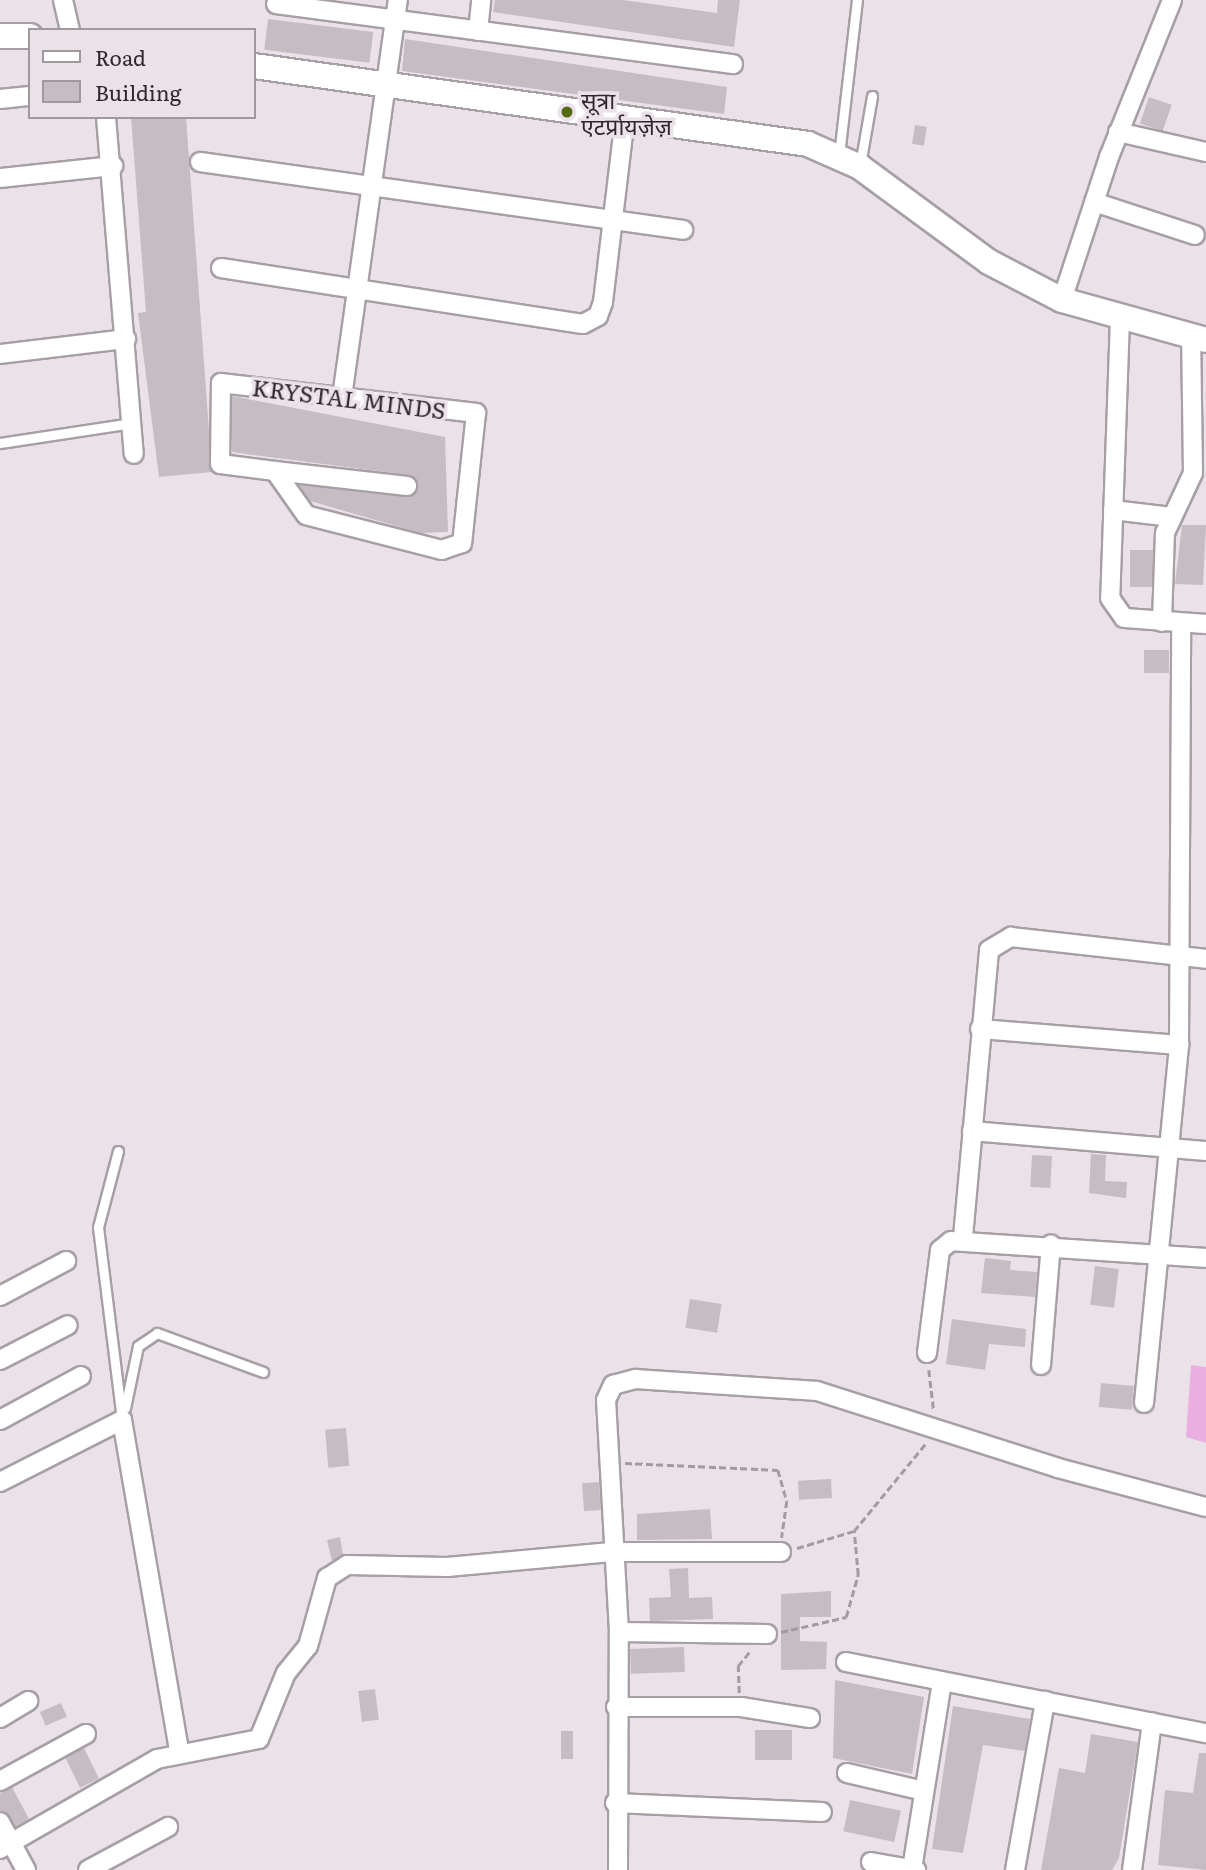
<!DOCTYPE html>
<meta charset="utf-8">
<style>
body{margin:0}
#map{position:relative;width:1206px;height:1870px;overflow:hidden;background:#ebe2e9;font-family:Literata,"Noto Sans Devanagari",serif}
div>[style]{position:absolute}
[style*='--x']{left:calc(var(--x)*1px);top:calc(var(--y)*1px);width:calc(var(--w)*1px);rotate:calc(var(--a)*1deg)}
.green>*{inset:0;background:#eaaee1}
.building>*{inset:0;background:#c5bcc4;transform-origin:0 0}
.path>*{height:2.5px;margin-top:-1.25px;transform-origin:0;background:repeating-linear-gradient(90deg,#a29ba1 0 7px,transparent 0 10.5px)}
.roads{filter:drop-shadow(2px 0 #a79fa6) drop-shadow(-2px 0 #a79fa6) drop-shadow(0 2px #a79fa6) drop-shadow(0 -2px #a79fa6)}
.lane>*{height:9px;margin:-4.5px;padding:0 4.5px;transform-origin:4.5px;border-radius:4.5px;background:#fff}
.street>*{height:18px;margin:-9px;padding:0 9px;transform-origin:9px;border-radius:9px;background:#fff}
.secondary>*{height:24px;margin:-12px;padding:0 12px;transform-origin:12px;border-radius:12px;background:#fff}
.dots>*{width:19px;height:19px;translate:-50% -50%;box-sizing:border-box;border:4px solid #ebe2e9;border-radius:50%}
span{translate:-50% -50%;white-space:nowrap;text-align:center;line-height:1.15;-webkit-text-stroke:7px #ebe2e9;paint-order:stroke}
.poi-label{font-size:23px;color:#2c282b}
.left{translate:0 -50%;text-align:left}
.street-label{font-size:23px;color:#2c282b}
.legend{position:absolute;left:28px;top:28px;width:228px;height:91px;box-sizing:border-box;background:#ebe2e9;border:2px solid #9f989d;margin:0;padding:9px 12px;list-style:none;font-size:21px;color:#2c282b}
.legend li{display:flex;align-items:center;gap:14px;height:35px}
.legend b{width:35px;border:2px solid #9f989d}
</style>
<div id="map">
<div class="green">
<i style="clip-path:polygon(1191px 1365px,1206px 1367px,1206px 1443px,1186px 1437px)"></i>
</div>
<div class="building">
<i style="clip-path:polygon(495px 0,623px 0,717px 13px,718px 0,740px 0,734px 47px,493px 12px)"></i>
<i style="left:268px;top:19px;width:106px;height:31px;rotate:7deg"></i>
<i style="clip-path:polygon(405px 39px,727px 87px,724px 114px,402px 71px)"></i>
<i style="left:1149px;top:97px;width:24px;height:28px;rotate:19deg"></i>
<i style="clip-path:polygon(131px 117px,186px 117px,212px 472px,159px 477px,138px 313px,146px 312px)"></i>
<i style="left:915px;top:125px;width:12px;height:19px;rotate:9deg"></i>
<i style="clip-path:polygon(232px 396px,445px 437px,448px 532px,420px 533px,310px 501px,299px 485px,406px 497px,416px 492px,418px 482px,408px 475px,232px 452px)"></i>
<i style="clip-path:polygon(1182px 525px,1206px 525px,1203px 585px,1175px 584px)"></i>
<i style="left:1130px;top:550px;width:23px;height:37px"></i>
<i style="left:1169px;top:650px;width:23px;height:25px;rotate:90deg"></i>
<i style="clip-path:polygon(1091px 1154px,1106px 1155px,1105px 1181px,1127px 1182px,1126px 1198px,1089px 1193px)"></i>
<i style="left:1032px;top:1155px;width:20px;height:32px;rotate:3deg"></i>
<i style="clip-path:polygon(985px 1258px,1011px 1261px,1010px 1270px,1037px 1272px,1035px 1297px,981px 1293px)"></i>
<i style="left:1095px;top:1266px;width:24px;height:39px;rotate:7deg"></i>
<i style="left:690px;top:1299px;width:32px;height:29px;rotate:9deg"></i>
<i style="clip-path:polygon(952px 1319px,1026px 1329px,1025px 1347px,989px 1344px,985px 1370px,946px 1364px)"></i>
<i style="left:1101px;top:1383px;width:33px;height:24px;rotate:5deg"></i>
<i style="left:346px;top:1428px;width:38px;height:21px;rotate:85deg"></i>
<i style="left:831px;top:1479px;width:19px;height:33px;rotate:87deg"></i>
<i style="left:599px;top:1482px;width:28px;height:17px;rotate:86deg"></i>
<i style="clip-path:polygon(710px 1509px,712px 1539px,637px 1540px,637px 1514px)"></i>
<i style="clip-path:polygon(340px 1537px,343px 1555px,332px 1561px,327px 1540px)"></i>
<i style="clip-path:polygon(688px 1568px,689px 1598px,712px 1597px,713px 1619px,650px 1621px,649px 1598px,671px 1597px,669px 1569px)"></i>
<i style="clip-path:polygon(831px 1591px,831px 1617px,800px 1617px,800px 1641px,827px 1642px,826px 1669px,781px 1670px,781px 1594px)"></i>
<i style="left:684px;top:1647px;width:25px;height:54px;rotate:88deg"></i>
<i style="clip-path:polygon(835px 1680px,924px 1697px,912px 1774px,833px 1758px)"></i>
<i style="left:375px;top:1689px;width:31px;height:17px;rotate:83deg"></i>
<i style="left:61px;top:1703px;width:15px;height:23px;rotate:67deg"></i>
<i style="clip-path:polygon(953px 1706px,1030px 1719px,1025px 1751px,983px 1745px,963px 1853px,932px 1849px)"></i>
<i style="left:755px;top:1730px;width:37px;height:30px"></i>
<i style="left:573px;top:1731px;width:28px;height:12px;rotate:90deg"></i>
<i style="clip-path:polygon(1091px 1734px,1138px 1742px,1119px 1858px,1112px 1870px,1041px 1870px,1059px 1768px,1085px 1773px)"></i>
<i style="left:84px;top:1748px;width:34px;height:21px;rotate:64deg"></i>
<i style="clip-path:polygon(1199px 1753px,1206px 1753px,1206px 1870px,1158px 1865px,1165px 1790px,1193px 1793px)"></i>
<i style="clip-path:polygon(12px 1787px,29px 1819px,15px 1827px,0 1811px,0 1793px)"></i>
<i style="left:850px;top:1800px;width:52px;height:32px;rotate:12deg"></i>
</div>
<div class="path">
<i style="--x:929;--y:1370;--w:42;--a:83.2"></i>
<i style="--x:625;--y:1463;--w:153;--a:2.6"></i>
<i style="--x:778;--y:1470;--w:32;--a:74"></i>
<i style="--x:787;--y:1501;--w:37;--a:98"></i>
<i style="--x:797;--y:1548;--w:59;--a:-16.6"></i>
<i style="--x:781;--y:1632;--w:67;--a:-13"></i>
<i style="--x:846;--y:1617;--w:44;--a:-74.1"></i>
<i style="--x:858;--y:1575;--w:44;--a:-95.2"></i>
<i style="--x:854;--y:1531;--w:114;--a:-50.7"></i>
<i style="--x:739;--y:1693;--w:27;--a:-92"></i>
<i style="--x:738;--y:1666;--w:19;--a:-51"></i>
</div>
<div class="roads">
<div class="lane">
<i style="--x:839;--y:155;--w:156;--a:-83.4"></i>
<i style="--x:860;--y:165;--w:70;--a:-80.1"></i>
<i style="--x:0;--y:443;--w:134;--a:-8.6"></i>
<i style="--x:118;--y:1151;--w:79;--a:104.7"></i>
<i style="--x:98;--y:1227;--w:194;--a:82.9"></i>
<i style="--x:125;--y:1408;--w:63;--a:-78.2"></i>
<i style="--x:138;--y:1346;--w:23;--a:-34"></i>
<i style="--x:157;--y:1333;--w:113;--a:20.2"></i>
</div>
<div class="street">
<i style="--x:63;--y:0;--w:31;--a:77"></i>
<i style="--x:276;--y:4;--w:461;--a:7.5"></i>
<i style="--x:478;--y:31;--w:31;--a:-84"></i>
<i style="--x:0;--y:99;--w:30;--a:-6"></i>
<i style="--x:106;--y:117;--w:338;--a:85.3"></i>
<i style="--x:1118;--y:132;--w:90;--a:12.8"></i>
<i style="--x:200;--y:162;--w:488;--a:8"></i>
<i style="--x:0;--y:178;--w:114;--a:-6.1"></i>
<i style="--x:1094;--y:202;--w:106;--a:18.1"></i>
<i style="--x:221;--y:268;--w:366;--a:8.8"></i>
<i style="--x:583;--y:324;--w:17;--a:-28"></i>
<i style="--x:598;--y:316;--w:15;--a:-70"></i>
<i style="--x:603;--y:302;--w:186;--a:-83.2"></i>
<i style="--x:1062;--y:300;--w:151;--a:-71.8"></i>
<i style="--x:1109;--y:157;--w:169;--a:-68.1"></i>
<i style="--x:1120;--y:318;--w:280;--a:92"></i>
<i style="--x:1110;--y:598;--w:24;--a:55"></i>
<i style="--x:1124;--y:618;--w:82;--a:4.2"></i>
<i style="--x:0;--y:354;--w:127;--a:-6.8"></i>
<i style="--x:221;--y:383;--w:257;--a:6.7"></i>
<i style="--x:476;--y:413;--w:131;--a:96.1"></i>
<i style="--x:462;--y:543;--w:21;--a:161"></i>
<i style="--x:442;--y:550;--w:140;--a:-165.6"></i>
<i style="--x:306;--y:515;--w:54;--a:-125.2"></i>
<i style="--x:275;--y:471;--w:55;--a:-172.7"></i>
<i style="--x:220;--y:464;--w:81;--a:-89.3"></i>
<i style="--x:342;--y:397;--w:401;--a:-82"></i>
<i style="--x:275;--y:471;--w:133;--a:6.5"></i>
<i style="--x:1113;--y:510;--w:59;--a:6.8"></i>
<i style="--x:1162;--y:622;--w:89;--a:-88.1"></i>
<i style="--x:1165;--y:533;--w:66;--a:-65"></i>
<i style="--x:1193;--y:473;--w:137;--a:-90.8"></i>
<i style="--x:980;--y:1029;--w:200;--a:4.6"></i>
<i style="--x:972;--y:1131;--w:235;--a:4.9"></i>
<i style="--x:963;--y:1237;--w:288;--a:-84.8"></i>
<i style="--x:989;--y:950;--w:26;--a:-31"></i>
<i style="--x:1011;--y:937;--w:196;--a:6.4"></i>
<i style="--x:0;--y:1296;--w:75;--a:-27.9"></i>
<i style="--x:927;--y:1353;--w:104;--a:-82.8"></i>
<i style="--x:940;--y:1250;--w:14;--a:-39"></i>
<i style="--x:951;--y:1241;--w:256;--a:3.8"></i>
<i style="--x:0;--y:1360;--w:76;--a:-27.2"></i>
<i style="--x:1041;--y:1365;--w:121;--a:-85.3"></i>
<i style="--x:1144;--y:1403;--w:360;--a:-84.4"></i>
<i style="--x:1179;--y:1045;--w:422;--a:-89.7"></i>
<i style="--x:0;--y:1420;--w:92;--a:-28.5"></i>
<i style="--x:0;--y:1482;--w:137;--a:-26.9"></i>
<i style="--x:122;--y:1420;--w:335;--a:80.2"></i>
<i style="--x:619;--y:1632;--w:148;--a:0.8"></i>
<i style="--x:846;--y:1662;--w:367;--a:11.2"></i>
<i style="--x:616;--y:1707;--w:125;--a:0"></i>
<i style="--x:741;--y:1707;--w:70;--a:9.1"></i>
<i style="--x:0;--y:1718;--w:33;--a:-31"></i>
<i style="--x:847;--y:1773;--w:79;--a:13.2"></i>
<i style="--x:0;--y:1781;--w:98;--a:-28.7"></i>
<i style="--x:615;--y:1803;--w:207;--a:2.5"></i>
<i style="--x:0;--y:1822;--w:55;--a:61.6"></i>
<i style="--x:0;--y:1849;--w:181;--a:-29.8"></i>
<i style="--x:157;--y:1759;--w:104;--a:-11.1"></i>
<i style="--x:259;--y:1739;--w:71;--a:-67.8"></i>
<i style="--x:286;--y:1673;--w:35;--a:-51"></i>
<i style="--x:308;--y:1646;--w:71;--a:-74.4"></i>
<i style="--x:327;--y:1578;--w:24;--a:-33"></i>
<i style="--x:347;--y:1565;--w:100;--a:1.1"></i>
<i style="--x:447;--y:1567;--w:165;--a:-5.2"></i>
<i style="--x:611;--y:1552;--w:170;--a:0"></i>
<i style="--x:871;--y:1862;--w:46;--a:10.1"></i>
<i style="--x:912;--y:1869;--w:190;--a:-80.9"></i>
<i style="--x:88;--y:1870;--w:91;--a:-28.3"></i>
<i style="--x:618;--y:1870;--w:238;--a:-89.8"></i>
<i style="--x:619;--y:1632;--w:232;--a:-93.2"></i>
<i style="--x:606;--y:1400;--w:17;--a:-65"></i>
<i style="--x:613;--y:1385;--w:24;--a:-15"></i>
<i style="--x:636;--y:1379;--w:181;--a:3.8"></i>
<i style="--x:817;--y:1391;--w:253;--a:17.7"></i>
<i style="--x:1058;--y:1468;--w:153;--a:14.8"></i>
<i style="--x:1015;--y:1870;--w:172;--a:-79.9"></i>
<i style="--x:1132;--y:1870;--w:149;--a:-82.3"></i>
</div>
<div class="secondary">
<i style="--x:0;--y:36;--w:30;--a:0"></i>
<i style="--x:254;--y:66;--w:559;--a:8.01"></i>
<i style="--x:808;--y:144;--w:57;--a:23.9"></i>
<i style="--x:860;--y:167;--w:160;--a:36.4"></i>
<i style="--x:989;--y:262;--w:82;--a:27.5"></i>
<i style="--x:1062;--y:300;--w:149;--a:15.5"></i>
</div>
</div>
<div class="dots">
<i style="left:567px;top:112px;background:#556814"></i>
</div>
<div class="poi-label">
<span class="left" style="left:581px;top:112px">सूत्रा<br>एंटर्प्रायज़ेज़</span>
</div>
<div class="street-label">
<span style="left:349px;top:398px;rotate:7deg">KRYSTAL MINDS</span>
</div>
<ul class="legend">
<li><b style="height:9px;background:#fff"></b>Road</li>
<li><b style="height:19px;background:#c5bcc4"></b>Building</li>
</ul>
</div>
